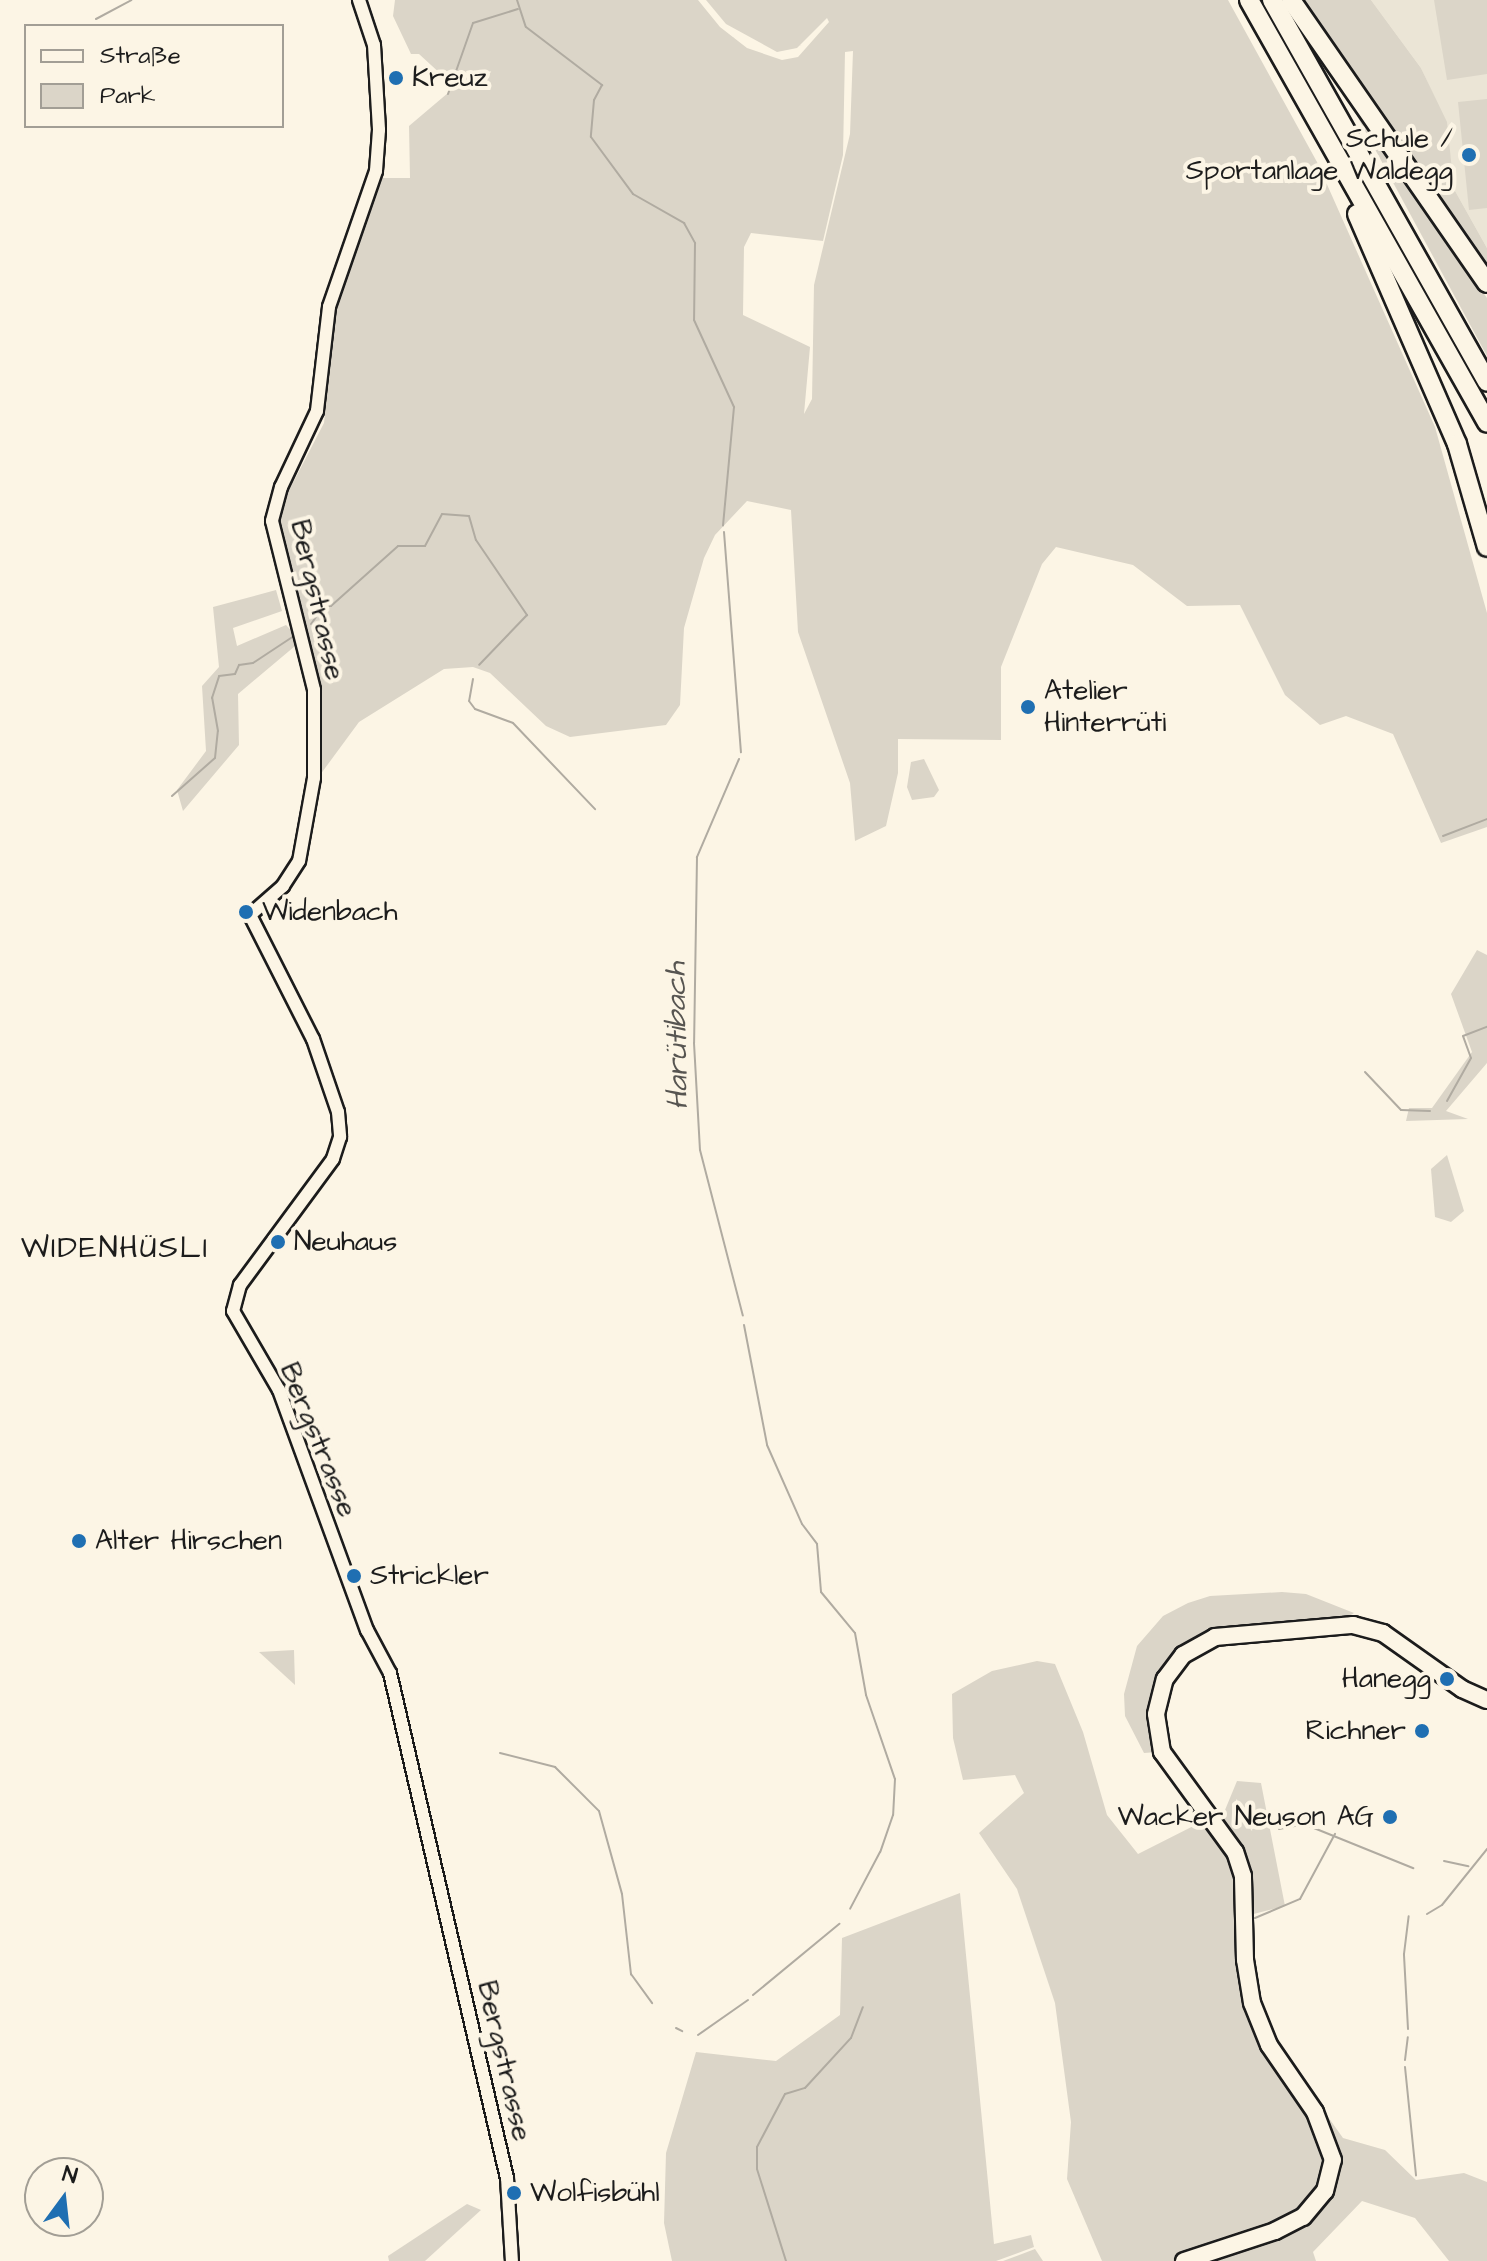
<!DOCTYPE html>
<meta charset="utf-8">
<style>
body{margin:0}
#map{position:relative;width:1487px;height:2261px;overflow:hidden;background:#fcf5e5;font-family:"Architects Daughter",sans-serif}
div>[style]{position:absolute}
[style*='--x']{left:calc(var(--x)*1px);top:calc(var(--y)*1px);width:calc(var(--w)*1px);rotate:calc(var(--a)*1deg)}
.built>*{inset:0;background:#ebe5d6}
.green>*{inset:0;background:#dbd5c8}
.stream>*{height:2px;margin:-1px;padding:0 1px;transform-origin:1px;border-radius:1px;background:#b0aba1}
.roads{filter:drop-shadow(2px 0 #1c1c1c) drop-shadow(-2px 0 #1c1c1c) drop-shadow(0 2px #1c1c1c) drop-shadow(0 -2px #1c1c1c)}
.minor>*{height:12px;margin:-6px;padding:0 6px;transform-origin:6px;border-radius:6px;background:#fcf5e5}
.major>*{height:16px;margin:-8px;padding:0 8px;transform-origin:8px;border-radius:8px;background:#fcf5e5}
.highway>*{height:18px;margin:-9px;padding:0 9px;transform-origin:9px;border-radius:9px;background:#fcf5e5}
.dots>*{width:22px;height:22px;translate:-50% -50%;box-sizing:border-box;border:4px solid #fcf5e5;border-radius:50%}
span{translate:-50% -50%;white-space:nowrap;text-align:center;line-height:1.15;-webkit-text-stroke:8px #fcf5e5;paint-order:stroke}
.poi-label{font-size:28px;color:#1c1c1c}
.left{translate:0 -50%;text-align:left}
.right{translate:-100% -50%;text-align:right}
.street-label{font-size:28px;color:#1c1c1c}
.water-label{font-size:30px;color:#575551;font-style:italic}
.neighbourhood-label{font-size:30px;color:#1c1c1c;letter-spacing:2px}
.legend{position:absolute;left:24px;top:24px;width:260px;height:104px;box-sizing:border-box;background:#fcf5e5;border:2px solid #a29e95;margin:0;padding:10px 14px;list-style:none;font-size:24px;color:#1c1c1c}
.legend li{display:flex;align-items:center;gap:16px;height:40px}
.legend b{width:40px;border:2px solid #a29e95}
.north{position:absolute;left:24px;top:2157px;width:80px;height:80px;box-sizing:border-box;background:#fcf5e5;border:2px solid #a29e95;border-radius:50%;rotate:15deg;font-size:22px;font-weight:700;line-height:32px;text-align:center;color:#1c1c1c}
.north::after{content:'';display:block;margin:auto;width:28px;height:36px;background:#1f6fb2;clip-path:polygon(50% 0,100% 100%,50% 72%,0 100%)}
</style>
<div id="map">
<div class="built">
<i style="clip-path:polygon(1371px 0,1487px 0,1487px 248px,1454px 189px,1446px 122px,1421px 68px)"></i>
</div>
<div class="green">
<i style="clip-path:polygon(evenodd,395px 0,698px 0,720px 27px,747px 48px,782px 60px,798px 57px,829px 22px,827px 18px,797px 48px,777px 52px,726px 24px,706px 0,1228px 0,1317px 162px,1435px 427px,1487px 613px,1487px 827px,1441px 843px,1393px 734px,1346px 716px,1320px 725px,1285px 695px,1240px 605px,1187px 606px,1133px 565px,1056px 547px,1042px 564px,1001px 667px,1001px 740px,898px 739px,898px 773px,886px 826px,855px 841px,850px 783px,798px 632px,791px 510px,747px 501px,715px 535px,704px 558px,684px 628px,680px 705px,666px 725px,570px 737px,546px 726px,490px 673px,473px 667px,444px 669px,359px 722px,320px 775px,320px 681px,278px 524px,282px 504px,324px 423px,338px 294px,378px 178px,410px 178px,409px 126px,455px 87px,419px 54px,411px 54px,393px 16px,395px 0,853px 51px,850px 134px,814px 285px,812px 399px,804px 414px,810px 347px,743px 315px,744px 247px,751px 233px,823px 241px,843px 155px,845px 52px,853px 51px)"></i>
<i style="clip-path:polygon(1301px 0,1371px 0,1421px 68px,1447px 122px,1454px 189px,1487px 248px,1487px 271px)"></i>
<i style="clip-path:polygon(1434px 0,1487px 0,1487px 74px,1447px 80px)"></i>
<i style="clip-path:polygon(1487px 99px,1487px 208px,1469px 210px,1458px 102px)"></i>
<i style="clip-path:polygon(1359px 115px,1487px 298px,1487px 356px,1357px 116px)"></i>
<i style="clip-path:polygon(276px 590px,282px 611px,233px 628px,237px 646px,286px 625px,301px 641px,238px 694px,239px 745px,183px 811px,177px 790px,206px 751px,202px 686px,219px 667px,213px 607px)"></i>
<i style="clip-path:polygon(924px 759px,939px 790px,934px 797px,912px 800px,907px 787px,911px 762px)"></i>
<i style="clip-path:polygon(1477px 950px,1487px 955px,1487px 1063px,1446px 1111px,1468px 1119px,1406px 1121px,1409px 1108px,1432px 1108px,1472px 1052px,1451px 994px)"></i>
<i style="clip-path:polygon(1447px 1155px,1464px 1211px,1451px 1222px,1435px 1217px,1431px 1169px)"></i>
<i style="clip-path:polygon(1282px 1592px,1306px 1594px,1354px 1613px,1343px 1620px,1234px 1628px,1164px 1671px,1157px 1752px,1144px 1753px,1125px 1716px,1124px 1694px,1137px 1646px,1163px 1616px,1188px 1603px,1210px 1596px)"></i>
<i style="clip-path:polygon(294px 1650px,295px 1685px,259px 1652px)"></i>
<i style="clip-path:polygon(1037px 1661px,1055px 1664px,1083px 1732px,1107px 1815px,1138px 1854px,1225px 1810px,1237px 1781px,1261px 1783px,1285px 1906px,1238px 1918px,1249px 2006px,1343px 2138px,1385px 2150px,1416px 2180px,1464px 2173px,1487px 2182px,1487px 2261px,1449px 2261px,1415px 2218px,1362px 2201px,1313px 2252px,1316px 2261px,1102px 2261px,1067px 2179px,1071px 2122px,1055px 2003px,1017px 1889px,979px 1833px,1024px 1793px,1015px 1775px,963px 1780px,953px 1738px,952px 1694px,992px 1671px)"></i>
<i style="clip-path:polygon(960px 1893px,994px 2244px,1031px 2235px,1034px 2247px,996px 2261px,672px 2261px,664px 2223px,666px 2153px,696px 2052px,776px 2061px,840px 2015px,842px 1938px)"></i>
<i style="clip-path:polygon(467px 2204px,481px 2210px,425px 2261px,389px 2261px,388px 2256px)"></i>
<i style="clip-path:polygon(1035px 2249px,1043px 2261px,1003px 2261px)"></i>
</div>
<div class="stream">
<i style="--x:517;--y:0;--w:28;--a:72"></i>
<i style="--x:526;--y:27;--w:96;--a:37.3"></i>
<i style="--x:602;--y:85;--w:17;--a:118"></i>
<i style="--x:594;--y:100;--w:37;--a:95"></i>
<i style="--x:591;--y:137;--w:71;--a:53.6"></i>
<i style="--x:633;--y:194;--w:59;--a:29.6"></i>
<i style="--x:684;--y:223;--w:23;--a:61"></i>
<i style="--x:695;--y:243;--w:77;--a:90.7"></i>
<i style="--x:694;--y:320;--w:96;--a:65.3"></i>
<i style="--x:734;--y:407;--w:119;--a:95.3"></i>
<i style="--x:96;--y:19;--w:40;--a:-28"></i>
<i style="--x:448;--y:94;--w:75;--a:-70.6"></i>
<i style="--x:473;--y:23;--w:47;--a:-17.3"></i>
<i style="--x:724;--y:532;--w:221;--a:85.6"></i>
<i style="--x:311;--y:624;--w:22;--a:-54"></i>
<i style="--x:324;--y:606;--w:7;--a:0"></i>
<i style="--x:331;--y:606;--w:90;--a:-41.8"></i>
<i style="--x:398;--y:546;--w:27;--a:0"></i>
<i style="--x:425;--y:546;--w:36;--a:-62"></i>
<i style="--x:442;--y:514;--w:27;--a:4"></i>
<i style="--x:469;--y:516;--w:25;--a:74"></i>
<i style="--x:476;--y:540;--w:91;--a:55.8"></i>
<i style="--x:527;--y:615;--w:69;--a:133.8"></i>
<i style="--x:473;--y:679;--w:22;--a:100"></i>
<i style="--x:469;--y:701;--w:10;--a:53"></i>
<i style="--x:475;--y:709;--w:40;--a:20.2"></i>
<i style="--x:513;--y:723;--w:119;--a:46.4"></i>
<i style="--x:739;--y:759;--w:107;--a:113.2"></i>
<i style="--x:697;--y:857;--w:186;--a:90.9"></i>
<i style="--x:694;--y:1043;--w:107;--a:86.8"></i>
<i style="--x:700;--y:1150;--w:171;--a:75.5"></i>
<i style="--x:172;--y:796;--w:57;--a:-41.5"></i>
<i style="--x:215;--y:758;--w:27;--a:-84"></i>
<i style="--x:218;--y:731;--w:34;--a:-100"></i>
<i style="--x:212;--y:698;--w:23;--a:-72"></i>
<i style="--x:219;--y:676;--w:16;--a:-7"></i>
<i style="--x:235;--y:674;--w:10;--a:-66"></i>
<i style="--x:239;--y:665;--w:14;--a:-8"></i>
<i style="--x:253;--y:663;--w:49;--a:-33.4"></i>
<i style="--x:1443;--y:836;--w:47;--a:-21.1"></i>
<i style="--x:1365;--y:1072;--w:52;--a:46.5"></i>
<i style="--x:1401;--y:1110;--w:29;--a:2"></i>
<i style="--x:1447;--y:1101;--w:49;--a:-60.8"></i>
<i style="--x:1471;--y:1058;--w:23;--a:-110"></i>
<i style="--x:1463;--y:1036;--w:26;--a:-21"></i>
<i style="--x:744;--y:1325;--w:122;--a:79.1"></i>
<i style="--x:767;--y:1445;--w:86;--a:66.1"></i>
<i style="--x:802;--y:1524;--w:25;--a:53"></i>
<i style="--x:817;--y:1544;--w:48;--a:85.2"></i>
<i style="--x:821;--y:1592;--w:53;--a:50.3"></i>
<i style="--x:855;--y:1633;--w:63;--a:79.9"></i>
<i style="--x:866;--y:1695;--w:89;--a:71"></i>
<i style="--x:895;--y:1779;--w:36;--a:93"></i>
<i style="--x:893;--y:1815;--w:39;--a:109"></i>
<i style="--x:880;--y:1852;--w:64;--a:117.8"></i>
<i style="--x:500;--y:1753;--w:57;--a:14.3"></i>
<i style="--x:555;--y:1767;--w:62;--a:45"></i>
<i style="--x:599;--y:1811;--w:86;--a:74.5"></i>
<i style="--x:622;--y:1894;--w:81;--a:83.6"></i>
<i style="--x:631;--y:1974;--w:36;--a:54"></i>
<i style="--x:1279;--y:1829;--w:25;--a:-11"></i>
<i style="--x:1304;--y:1824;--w:118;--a:22"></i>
<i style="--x:1444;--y:1861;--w:25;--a:12"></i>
<i style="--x:1427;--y:1914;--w:17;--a:-31"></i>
<i style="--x:1442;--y:1905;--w:72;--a:-51.2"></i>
<i style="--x:1255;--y:1918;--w:49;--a:-22.9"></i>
<i style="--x:1300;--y:1899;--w:74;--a:-61.7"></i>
<i style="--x:753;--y:1995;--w:112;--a:-39.5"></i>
<i style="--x:676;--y:2028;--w:7;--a:27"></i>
<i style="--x:1408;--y:2029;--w:75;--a:-93.1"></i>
<i style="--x:1404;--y:1954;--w:38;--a:-83"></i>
<i style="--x:698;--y:2035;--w:61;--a:-35"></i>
<i style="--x:1405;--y:2060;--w:23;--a:-83"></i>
<i style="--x:1405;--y:2067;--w:109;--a:84.2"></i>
<i style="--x:786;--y:2261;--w:96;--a:-107.5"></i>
<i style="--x:757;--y:2169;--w:22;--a:-90"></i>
<i style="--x:757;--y:2147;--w:60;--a:-62.2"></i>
<i style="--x:785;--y:2094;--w:21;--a:-17"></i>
<i style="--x:805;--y:2088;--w:68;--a:-47.4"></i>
<i style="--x:851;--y:2038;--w:33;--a:-69"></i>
</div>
<div class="roads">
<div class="minor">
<i style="--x:359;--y:0;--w:47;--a:71.6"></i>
<i style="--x:374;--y:45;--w:85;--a:86.6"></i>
<i style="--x:379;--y:130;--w:41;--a:94.2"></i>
<i style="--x:376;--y:171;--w:144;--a:109.1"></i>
<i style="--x:329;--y:307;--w:105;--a:96.6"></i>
<i style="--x:317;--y:411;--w:84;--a:115.3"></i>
<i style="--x:281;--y:487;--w:35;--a:105"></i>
<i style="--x:272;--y:521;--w:174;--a:76"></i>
<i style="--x:314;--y:690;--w:88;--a:90"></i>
<i style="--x:314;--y:778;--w:84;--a:100.2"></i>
<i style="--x:299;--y:861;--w:30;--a:123"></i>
<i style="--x:283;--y:886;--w:44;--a:138.7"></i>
<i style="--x:250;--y:915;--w:139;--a:63.1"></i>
<i style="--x:313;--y:1039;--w:77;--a:71.1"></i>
<i style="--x:338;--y:1112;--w:25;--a:85"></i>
<i style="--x:340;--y:1137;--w:23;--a:108"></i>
<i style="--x:333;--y:1159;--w:157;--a:126.4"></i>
<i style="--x:240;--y:1285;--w:27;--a:105"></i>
<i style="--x:233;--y:1311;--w:91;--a:59.8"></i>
<i style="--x:279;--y:1390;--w:256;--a:69.9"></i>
<i style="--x:367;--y:1630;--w:49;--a:61.9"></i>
<i style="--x:390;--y:1673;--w:518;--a:76.96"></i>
<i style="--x:507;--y:2178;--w:83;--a:86.6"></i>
</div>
<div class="major">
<i style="--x:1184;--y:2261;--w:96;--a:-18.2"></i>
<i style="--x:1275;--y:2231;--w:31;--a:-27"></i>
<i style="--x:1303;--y:2217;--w:34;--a:-50"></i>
<i style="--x:1325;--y:2191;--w:32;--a:-76"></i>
<i style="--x:1333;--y:2160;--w:51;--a:-110.6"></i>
<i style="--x:1315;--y:2112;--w:81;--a:-124.5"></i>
<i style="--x:1269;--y:2045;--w:45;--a:-112"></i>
<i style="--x:1252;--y:2003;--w:44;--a:-99.2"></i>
<i style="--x:1245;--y:1960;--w:84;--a:-91.4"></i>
<i style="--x:1243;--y:1876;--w:25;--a:-108"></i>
<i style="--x:1235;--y:1852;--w:124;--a:-126.1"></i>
<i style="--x:1162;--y:1752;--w:38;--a:-99"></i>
<i style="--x:1156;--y:1714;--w:36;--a:-76"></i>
<i style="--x:1165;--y:1679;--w:30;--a:-53"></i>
<i style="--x:1183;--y:1655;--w:37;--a:-29"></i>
<i style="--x:1215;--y:1637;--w:139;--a:-5"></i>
<i style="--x:1353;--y:1625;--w:31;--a:15"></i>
<i style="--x:1383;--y:1633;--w:97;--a:35.3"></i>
<i style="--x:1462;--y:1689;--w:27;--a:24"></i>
</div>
<div class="highway">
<i style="--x:1249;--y:0;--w:485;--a:60.6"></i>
<i style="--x:1272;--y:0;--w:438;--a:60.6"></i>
<i style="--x:1291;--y:0;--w:344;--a:55.3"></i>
<i style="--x:1357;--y:214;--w:251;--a:66.5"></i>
<i style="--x:1457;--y:444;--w:107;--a:73.8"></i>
</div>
</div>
<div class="dots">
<i style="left:396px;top:78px;background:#1f6fb2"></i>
<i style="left:1469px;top:155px;background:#1f6fb2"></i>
<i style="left:1028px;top:707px;background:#1f6fb2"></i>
<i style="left:246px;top:912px;background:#1f6fb2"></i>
<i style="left:278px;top:1242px;background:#1f6fb2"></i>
<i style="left:79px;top:1541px;background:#1f6fb2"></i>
<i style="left:354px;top:1576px;background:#1f6fb2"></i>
<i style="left:1447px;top:1679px;background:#1f6fb2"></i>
<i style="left:1422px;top:1731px;background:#1f6fb2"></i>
<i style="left:1390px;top:1817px;background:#1f6fb2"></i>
<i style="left:514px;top:2193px;background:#1f6fb2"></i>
</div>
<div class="poi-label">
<span class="left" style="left:412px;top:78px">Kreuz</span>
<span class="right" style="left:1453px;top:155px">Schule /<br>Sportanlage Waldegg</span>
<span class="left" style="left:1044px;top:707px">Atelier<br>Hinterrüti</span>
<span class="left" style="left:262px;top:912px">Widenbach</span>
<span class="left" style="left:294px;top:1242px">Neuhaus</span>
<span class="left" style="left:95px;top:1541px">Alter Hirschen</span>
<span class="left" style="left:370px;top:1576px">Strickler</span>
<span class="right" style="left:1431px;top:1679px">Hanegg</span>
<span class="right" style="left:1406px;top:1731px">Richner</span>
<span class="right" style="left:1374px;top:1817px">Wacker Neuson AG</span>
<span class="left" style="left:530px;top:2193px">Wolfisbühl</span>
</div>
<div class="street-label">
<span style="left:317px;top:600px;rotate:77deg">Bergstrasse</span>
<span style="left:318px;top:1440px;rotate:68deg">Bergstrasse</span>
<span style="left:504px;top:2061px;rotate:77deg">Bergstrasse</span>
</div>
<div class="water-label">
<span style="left:677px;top:1036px;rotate:-91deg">Harütibach</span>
</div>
<div class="neighbourhood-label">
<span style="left:115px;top:1248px">WIDENHÜSLI</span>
</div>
<ul class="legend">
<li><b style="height:10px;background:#fcf5e5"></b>Straße</li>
<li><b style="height:22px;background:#dbd5c8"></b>Park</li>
</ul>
<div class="north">N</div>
</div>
